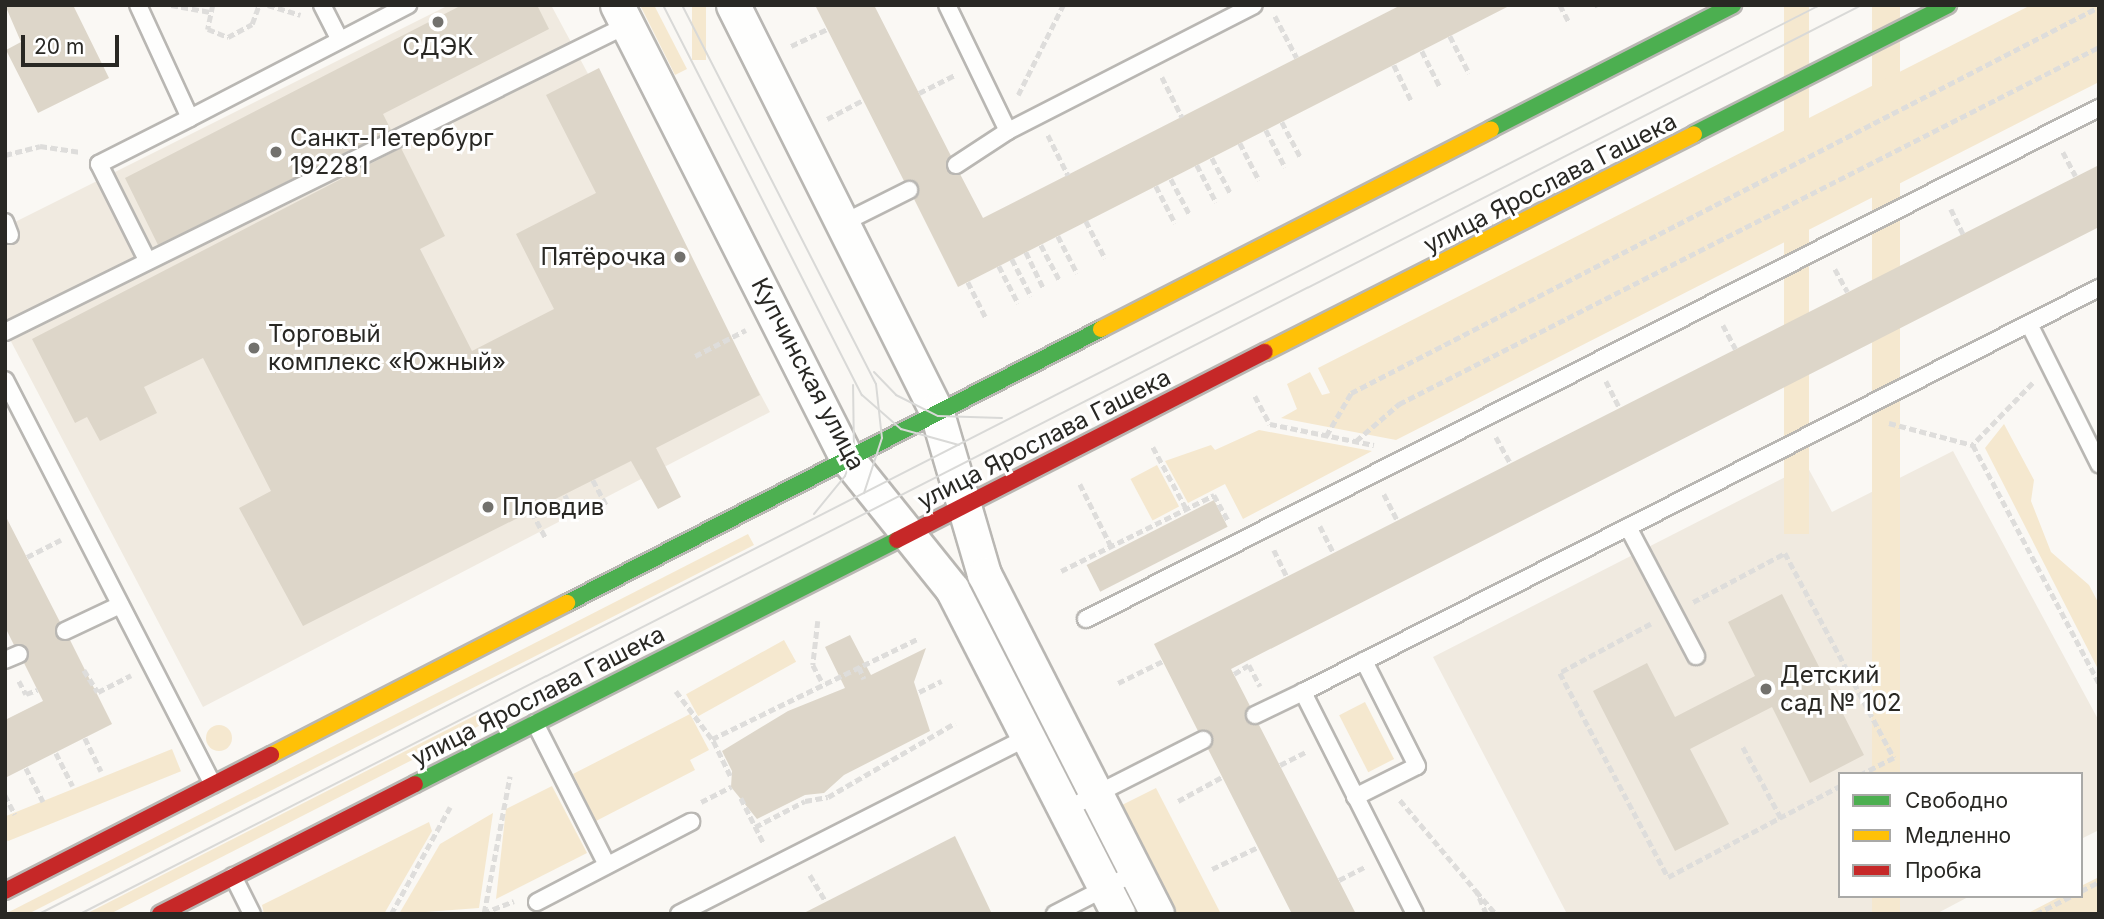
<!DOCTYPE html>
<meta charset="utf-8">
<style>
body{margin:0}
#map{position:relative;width:2104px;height:919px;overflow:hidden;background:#faf8f4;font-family:Inter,sans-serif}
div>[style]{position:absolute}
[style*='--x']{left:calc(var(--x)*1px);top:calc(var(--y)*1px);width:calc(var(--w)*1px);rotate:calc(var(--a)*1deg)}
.built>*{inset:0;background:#f0eae0}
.green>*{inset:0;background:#f5e8cf;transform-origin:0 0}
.round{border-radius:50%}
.building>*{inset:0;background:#ddd6c9;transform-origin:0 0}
.path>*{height:4.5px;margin-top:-2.25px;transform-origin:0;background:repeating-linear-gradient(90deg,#dedddb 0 7px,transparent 0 10.5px)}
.roads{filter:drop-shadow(2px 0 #b9b7b3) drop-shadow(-2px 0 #b9b7b3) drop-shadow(0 2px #b9b7b3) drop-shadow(0 -2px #b9b7b3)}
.lane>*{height:16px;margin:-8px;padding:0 8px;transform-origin:8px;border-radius:8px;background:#fefefd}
.street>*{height:33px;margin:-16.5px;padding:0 16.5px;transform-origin:16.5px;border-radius:16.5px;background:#fefefd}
.fast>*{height:16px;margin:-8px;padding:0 8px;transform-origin:8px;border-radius:8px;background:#4caf50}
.slow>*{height:16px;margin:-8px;padding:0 8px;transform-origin:8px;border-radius:8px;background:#ffc107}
.jam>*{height:16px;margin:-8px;padding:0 8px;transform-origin:8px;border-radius:8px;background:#c62828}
.tram>*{height:2px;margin:-1px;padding:0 1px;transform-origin:1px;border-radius:1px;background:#d9d9d7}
.dots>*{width:19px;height:19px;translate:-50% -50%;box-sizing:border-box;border:4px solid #fff;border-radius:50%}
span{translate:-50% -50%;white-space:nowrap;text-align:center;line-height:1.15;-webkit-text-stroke:6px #fff;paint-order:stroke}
.poi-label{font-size:24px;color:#292824}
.left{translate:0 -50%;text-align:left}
.right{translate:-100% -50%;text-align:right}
.street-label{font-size:24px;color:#292824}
.frame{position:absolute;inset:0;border:7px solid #292824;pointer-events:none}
.legend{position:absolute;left:1838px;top:772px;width:245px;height:126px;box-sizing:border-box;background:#fff;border:2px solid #a9a9a7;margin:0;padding:9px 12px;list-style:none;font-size:21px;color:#292824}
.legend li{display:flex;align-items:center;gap:14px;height:35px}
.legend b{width:35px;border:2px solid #a9a9a7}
.scale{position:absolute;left:21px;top:35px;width:98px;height:32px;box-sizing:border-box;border:4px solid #292824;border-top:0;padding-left:9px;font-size:21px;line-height:24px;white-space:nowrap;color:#292824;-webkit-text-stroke:5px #fff;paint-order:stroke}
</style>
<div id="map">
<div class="built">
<i style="clip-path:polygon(449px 5px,551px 5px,770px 412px,203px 707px,5px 330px,5px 227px)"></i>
<i style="clip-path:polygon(1953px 451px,2099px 721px,2099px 830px,2081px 839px,2081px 774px,1840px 774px,1840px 896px,1970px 896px,1936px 914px,1567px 914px,1433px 657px,1807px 466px,1832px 512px)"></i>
</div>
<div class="green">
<i style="clip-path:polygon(640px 5px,654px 5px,687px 69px,675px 75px)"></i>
<i style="left:692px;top:5px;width:14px;height:55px"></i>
<i style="left:1784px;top:5px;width:25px;height:529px"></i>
<i style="left:1872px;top:5px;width:28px;height:908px"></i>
<i style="clip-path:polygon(2031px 5px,2099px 5px,2099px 82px,1396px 440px,1281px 418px,1297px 409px,1287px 384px,1310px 372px,1322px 395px,1330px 393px,1318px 368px)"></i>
<i style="clip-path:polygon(2004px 424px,2034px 480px,2031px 501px,2051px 552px,2089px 585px,2099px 604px,2099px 671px,1985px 448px)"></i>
<i style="clip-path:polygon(1259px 430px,1372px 451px,1243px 519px,1225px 484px,1188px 503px,1165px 461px,1211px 445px,1215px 450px)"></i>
<i style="left:1157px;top:465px;width:47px;height:30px;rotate:62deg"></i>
<i style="clip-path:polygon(748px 534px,754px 545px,28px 914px,5px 914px)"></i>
<i style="left:784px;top:640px;width:25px;height:112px;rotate:61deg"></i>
<i style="left:1365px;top:702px;width:64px;height:29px;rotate:63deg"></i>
<i style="left:486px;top:710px;width:11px;height:448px;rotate:63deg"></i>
<i style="clip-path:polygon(690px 714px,709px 750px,690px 760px,695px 770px,596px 821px,573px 774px)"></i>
<i class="round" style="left:206px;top:725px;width:26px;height:26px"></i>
<i style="left:172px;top:749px;width:24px;height:187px;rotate:68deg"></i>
<i style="clip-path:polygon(552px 786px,587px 853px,496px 899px,506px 809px)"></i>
<i style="clip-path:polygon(1156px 788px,1221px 914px,1176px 914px,1120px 806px)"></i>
<i style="clip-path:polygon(493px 813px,479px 908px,399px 914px,440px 844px)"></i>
<i style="clip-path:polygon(429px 822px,432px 831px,384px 914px,264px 914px,262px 905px)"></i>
<i style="clip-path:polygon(2099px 877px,2099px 914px,2026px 914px,2061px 896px,2081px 896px,2081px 886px)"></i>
</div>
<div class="building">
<i style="clip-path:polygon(5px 5px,73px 5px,109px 78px,38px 113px,6px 50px,21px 42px)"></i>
<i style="clip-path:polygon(462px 5px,537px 5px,549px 29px,383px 114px,391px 130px,158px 245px,125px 178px)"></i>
<i style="clip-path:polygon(815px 5px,874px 5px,951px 156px,947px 170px,960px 174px,983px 218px,1401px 5px,1511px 5px,958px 287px,914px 199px,918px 185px,904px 181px)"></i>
<i style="clip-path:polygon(599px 68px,760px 395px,656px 448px,681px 497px,658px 509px,631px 461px,303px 626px,239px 508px,271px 491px,203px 358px,144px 387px,157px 413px,100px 441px,87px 417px,75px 423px,32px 339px,401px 148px,445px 236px,420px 249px,472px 351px,554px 309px,516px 234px,596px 193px,546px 95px)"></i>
<i style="clip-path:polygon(2099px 165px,2099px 227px,1231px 669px,1250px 706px,1246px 720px,1259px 725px,1356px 914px,1292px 914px,1208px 749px,1212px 735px,1198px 731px,1154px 644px)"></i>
<i style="left:1214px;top:500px;width:30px;height:143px;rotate:63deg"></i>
<i style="clip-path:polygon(5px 515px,60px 622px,56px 636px,70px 640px,112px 724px,5px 778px,5px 720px,43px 701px,24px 663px,28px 649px,14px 645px,5px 627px)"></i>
<i style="clip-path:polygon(1782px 594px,1864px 755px,1810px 783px,1772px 707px,1690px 749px,1729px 824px,1675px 851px,1593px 691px,1647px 663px,1675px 717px,1755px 676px,1728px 622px)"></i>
<i style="clip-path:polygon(850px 635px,871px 675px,926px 648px,914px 682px,930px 731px,844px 775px,824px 793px,805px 795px,757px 819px,731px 787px,732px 771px,722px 751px,788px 711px,845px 688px,825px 647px)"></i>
<i style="clip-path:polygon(955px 836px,992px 914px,802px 914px)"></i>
</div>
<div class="path">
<i style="--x:171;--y:5;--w:40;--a:10"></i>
<i style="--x:213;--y:5;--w:25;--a:102"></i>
<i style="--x:208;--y:29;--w:22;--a:22"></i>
<i style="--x:228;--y:37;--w:27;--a:-28"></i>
<i style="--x:252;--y:24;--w:20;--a:-70"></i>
<i style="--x:268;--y:5;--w:34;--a:17"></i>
<i style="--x:1560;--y:5;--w:19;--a:62"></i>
<i style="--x:1597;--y:5;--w:2;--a:63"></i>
<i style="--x:1275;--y:16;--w:47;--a:62.4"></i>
<i style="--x:1450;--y:36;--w:42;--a:62.8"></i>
<i style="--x:791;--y:46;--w:40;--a:-25"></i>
<i style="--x:1422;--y:51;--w:40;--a:63.4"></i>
<i style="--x:1394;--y:65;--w:41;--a:64.1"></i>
<i style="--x:1162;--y:77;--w:45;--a:63.4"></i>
<i style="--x:919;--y:93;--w:40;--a:-26.6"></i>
<i style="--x:1018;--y:95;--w:101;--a:-63.4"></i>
<i style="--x:827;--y:119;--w:41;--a:-27.8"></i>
<i style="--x:1282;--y:122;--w:41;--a:62.2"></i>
<i style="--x:1266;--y:130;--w:42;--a:62.8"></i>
<i style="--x:1048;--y:135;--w:45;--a:63.4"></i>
<i style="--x:1240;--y:143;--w:42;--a:62.8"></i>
<i style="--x:2063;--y:152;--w:27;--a:62"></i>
<i style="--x:5;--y:155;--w:36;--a:-14"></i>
<i style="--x:40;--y:146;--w:41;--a:8.3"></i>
<i style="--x:1212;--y:158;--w:41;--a:62.2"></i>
<i style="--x:1197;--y:165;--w:42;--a:62.8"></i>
<i style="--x:1171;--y:179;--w:41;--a:62.2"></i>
<i style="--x:1156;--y:186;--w:42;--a:62.8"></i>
<i style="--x:1951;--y:209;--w:28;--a:64"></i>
<i style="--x:1086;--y:221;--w:42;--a:62.8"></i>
<i style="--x:1058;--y:236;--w:42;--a:62.8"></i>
<i style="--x:1041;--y:245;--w:41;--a:62.2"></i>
<i style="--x:1026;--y:252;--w:41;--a:64.1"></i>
<i style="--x:1012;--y:259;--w:42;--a:62.8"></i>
<i style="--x:999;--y:266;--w:42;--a:62.8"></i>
<i style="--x:1835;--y:269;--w:26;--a:61"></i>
<i style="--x:968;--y:282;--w:40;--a:63.4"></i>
<i style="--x:1723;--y:325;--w:27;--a:62"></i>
<i style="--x:695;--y:356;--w:57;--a:-27"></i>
<i style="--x:1606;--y:381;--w:30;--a:63"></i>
<i style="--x:2033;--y:383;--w:86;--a:134.1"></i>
<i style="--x:1973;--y:445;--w:269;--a:62.1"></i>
<i style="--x:1255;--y:396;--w:32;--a:62"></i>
<i style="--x:1270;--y:424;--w:106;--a:11.4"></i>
<i style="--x:1889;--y:423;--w:87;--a:14.7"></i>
<i style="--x:1326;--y:436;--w:50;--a:-59.8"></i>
<i style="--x:1351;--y:393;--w:842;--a:-27.3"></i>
<i style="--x:1496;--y:437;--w:31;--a:61"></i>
<i style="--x:1356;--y:441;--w:57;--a:-40.7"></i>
<i style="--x:1399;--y:404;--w:786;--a:-27.02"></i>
<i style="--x:1153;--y:447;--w:69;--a:61.6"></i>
<i style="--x:593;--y:480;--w:30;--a:62"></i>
<i style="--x:1080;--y:484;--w:69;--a:63.4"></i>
<i style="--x:1384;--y:494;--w:30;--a:63"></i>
<i style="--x:565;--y:495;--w:29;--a:63"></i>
<i style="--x:532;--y:512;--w:30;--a:62"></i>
<i style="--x:1320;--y:526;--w:30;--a:63"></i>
<i style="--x:1274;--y:550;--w:30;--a:64"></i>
<i style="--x:27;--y:557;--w:38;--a:-27"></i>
<i style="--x:1061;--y:571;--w:171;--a:-26.4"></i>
<i style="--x:1214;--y:495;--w:31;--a:61"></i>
<i style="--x:1693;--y:602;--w:104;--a:-28"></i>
<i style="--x:1785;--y:553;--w:232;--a:62"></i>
<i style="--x:1894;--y:758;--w:35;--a:153"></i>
<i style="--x:818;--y:621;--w:44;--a:96.5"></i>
<i style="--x:813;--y:665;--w:21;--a:62"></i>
<i style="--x:1651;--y:624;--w:103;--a:151.7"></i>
<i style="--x:1560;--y:673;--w:231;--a:62.1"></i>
<i style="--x:1668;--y:877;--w:195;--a:-27.9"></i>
<i style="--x:859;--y:667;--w:13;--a:67"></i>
<i style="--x:84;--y:670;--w:26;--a:58"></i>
<i style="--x:98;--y:692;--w:37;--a:-27"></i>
<i style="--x:1234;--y:674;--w:17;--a:-31"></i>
<i style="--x:1249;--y:665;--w:24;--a:62"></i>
<i style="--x:19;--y:681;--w:15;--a:62"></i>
<i style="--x:26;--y:694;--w:12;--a:-20"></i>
<i style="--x:1118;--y:683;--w:50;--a:-26.1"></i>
<i style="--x:676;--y:691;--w:60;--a:53.1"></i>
<i style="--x:919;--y:692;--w:25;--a:-26"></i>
<i style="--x:85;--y:738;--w:37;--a:64"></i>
<i style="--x:1743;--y:747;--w:81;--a:61.8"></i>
<i style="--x:56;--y:753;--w:37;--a:63"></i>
<i style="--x:1280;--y:765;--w:30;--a:-27"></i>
<i style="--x:26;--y:768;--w:38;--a:63"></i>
<i style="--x:730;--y:776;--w:41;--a:-115.9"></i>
<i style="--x:712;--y:739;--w:230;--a:-26"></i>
<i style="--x:5;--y:795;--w:22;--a:63"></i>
<i style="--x:741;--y:798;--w:51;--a:63.4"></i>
<i style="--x:1400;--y:800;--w:119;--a:50.1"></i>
<i style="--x:1178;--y:801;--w:50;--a:-28.6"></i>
<i style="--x:701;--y:802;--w:34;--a:-27"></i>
<i style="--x:755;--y:827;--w:56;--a:-27.5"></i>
<i style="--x:805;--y:801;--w:23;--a:-10"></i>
<i style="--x:828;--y:797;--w:147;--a:-30.2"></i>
<i style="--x:1212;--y:869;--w:51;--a:-25.6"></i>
<i style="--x:810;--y:875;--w:31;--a:59"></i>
<i style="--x:1339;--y:880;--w:30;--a:-27"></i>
<i style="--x:2081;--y:891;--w:20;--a:-27"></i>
<i style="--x:483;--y:913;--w:33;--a:-21"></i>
<i style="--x:484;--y:913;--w:139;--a:-79.3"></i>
<i style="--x:391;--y:914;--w:122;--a:-61.1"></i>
<i style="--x:1486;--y:914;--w:25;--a:-113"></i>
<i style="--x:1476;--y:891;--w:30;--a:49"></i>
<i style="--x:2036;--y:914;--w:39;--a:-27"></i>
</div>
<div class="roads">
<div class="lane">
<i style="--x:138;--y:5;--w:124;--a:65.3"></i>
<i style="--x:190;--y:118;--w:102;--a:153.2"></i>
<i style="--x:99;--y:164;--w:105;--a:63.4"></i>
<i style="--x:322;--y:5;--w:39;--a:63"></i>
<i style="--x:947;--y:5;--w:140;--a:64.2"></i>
<i style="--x:190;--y:118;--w:246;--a:-27.4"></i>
<i style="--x:956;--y:165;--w:62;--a:-33.2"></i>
<i style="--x:1008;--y:131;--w:276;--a:-27.1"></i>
<i style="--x:5;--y:222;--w:14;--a:69"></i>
<i style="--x:843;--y:223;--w:74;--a:-26.6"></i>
<i style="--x:2029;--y:324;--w:157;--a:63.4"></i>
<i style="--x:5;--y:332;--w:694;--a:-26.27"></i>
<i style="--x:5;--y:380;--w:455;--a:62.8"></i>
<i style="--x:1628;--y:527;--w:146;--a:62.2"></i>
<i style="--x:1086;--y:619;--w:1135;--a:-26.77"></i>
<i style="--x:65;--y:631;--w:61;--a:-25.3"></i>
<i style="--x:5;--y:660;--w:15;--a:-23"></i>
<i style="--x:1255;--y:715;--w:53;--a:-25.6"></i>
<i style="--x:535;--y:723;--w:159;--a:63.1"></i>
<i style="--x:1355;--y:797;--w:69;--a:-26.6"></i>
<i style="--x:1417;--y:766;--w:118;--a:-116.8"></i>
<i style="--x:1065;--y:810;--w:155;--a:-26.9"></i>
<i style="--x:233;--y:876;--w:42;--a:63.4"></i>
<i style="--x:537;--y:902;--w:174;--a:-27.5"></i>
<i style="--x:679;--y:914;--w:394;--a:-26.9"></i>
<i style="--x:1055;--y:914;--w:91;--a:-27.4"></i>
<i style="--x:1415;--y:914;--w:249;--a:-116.8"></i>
<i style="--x:1303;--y:692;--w:893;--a:-26.91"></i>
</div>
<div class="street">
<i style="--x:617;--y:5;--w:507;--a:63.13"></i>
<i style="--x:846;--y:457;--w:169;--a:51.2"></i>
<i style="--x:952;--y:589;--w:365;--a:62.9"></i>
<i style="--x:733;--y:5;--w:453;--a:63.4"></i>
<i style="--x:936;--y:410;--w:171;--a:73.7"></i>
<i style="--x:984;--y:574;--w:381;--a:63"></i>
</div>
<div class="fast">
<i style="--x:1491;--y:129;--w:272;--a:-27.1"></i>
<i style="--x:1694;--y:134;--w:285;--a:-26.9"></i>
<i style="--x:567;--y:603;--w:600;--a:-27.16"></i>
<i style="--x:415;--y:784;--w:540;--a:-26.85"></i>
</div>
<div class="slow">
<i style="--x:1101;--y:329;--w:438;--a:-27.1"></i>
<i style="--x:1265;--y:352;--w:481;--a:-26.9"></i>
<i style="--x:271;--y:755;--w:333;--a:-27.2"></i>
</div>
<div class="jam">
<i style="--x:897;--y:540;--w:413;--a:-27.1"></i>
<i style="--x:5;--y:891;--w:299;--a:-27.1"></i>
<i style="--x:160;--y:914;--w:286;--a:-27"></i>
</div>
</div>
<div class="tram">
<i style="--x:663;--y:5;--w:438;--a:63"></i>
<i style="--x:862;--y:395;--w:52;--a:41.1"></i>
<i style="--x:901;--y:429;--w:60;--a:15.4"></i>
<i style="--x:682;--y:5;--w:426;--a:62.9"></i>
<i style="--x:876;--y:384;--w:54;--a:83.7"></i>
<i style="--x:882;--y:438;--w:58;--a:108.1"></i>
<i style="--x:874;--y:372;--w:32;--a:46"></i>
<i style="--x:896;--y:395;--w:47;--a:26.6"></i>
<i style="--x:938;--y:416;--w:64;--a:1.8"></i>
<i style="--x:814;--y:514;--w:49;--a:-50.8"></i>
<i style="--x:845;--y:476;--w:25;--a:-69"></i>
<i style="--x:854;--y:453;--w:68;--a:-90.8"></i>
<i style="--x:39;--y:914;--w:2000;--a:-27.04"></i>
<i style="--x:80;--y:914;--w:2000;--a:-27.03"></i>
</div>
<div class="dots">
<i style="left:438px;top:22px;background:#72716d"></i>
<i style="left:276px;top:152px;background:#72716d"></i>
<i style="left:680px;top:257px;background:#72716d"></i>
<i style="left:254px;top:348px;background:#72716d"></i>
<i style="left:488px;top:507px;background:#72716d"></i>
<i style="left:1766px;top:689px;background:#72716d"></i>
</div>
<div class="poi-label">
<span style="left:438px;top:47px">СДЭК</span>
<span class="left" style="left:290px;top:152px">Санкт-Петербург<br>192281</span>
<span class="right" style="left:666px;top:257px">Пятёрочка</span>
<span class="left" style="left:268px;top:348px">Торговый<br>комплекс «Южный»</span>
<span class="left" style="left:502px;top:507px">Пловдив</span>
<span class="left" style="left:1780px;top:689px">Детский<br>сад № 102</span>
</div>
<div class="street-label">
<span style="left:1550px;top:183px;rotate:-27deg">улица Ярослава Гашека</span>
<span style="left:808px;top:374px;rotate:62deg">Купчинская улица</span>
<span style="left:1044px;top:439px;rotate:-27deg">улица Ярослава Гашека</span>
<span style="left:538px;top:696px;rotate:-27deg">улица Ярослава Гашека</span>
</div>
<div class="frame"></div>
<ul class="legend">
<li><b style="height:9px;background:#4caf50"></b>Свободно</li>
<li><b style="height:9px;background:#ffc107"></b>Медленно</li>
<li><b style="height:9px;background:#c62828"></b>Пробка</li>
</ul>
<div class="scale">20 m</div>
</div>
